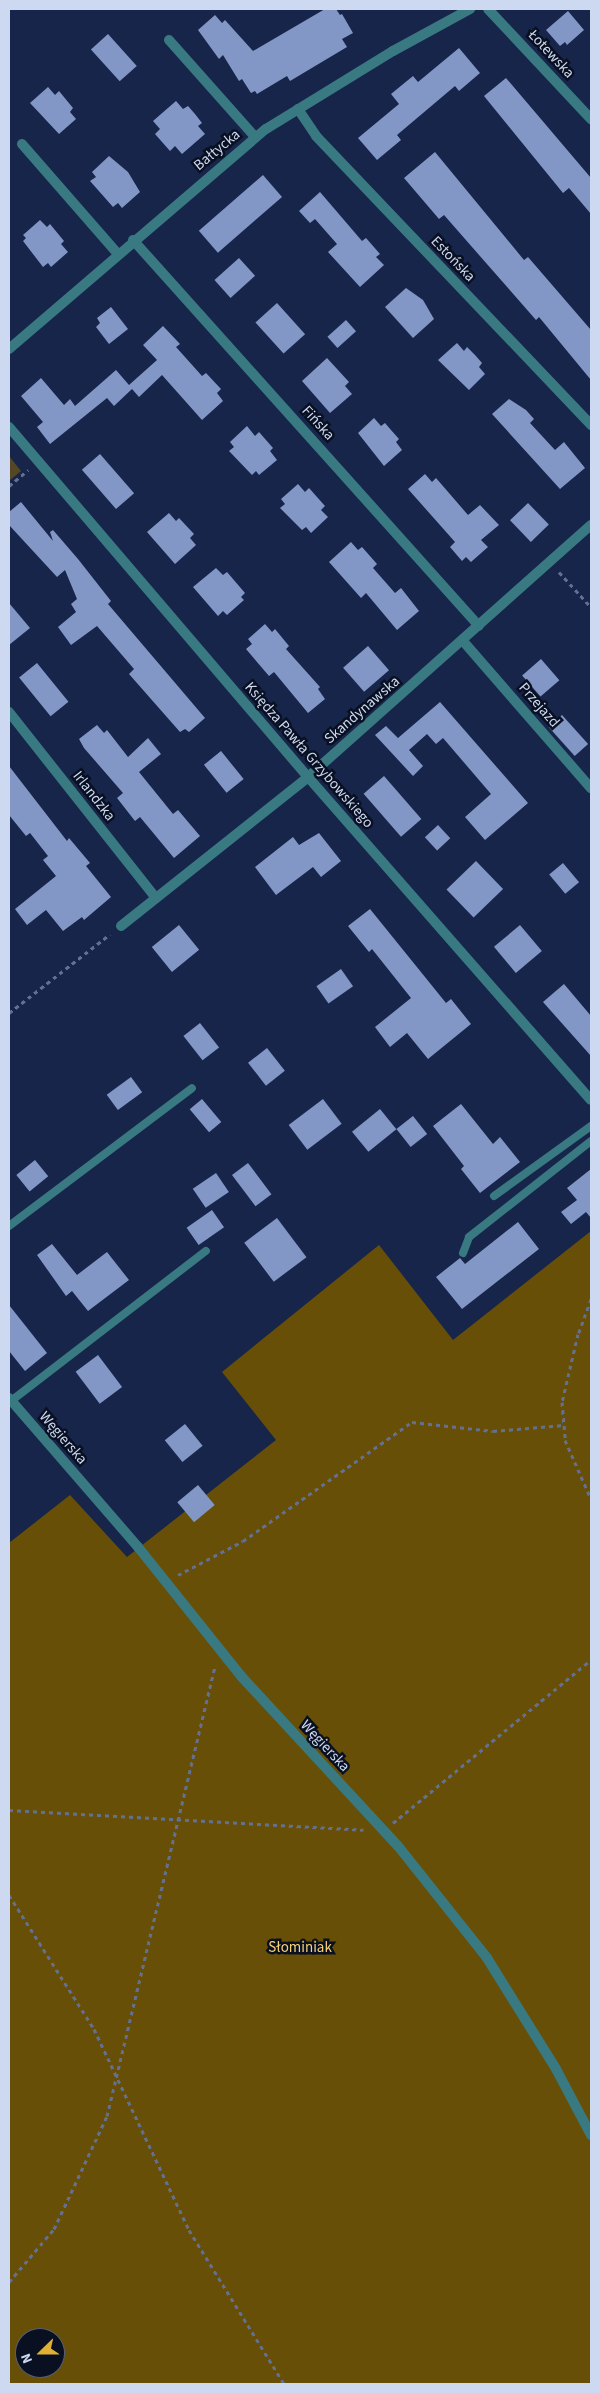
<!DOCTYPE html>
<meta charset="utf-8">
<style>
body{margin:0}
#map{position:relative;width:600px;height:2393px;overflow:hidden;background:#17254b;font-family:"Source Sans 3",sans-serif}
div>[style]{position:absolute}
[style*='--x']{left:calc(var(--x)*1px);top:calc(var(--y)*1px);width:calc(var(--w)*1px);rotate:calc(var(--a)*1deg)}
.green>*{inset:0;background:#564724}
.forest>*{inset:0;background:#684f07}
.building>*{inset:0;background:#8297c5;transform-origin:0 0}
.path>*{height:3px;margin-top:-1.5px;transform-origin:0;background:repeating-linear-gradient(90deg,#647091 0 4px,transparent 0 8px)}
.lane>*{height:8px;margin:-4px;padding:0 4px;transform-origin:4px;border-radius:4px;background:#397981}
.street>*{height:10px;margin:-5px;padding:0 5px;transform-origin:5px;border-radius:5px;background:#397981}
span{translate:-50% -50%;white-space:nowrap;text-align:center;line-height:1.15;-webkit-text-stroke:5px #091021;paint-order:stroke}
.street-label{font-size:15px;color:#cdd8f1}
.park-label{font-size:15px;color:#f8d177}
.frame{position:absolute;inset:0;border:10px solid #cdd8f1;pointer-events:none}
.north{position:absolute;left:15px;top:2328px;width:50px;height:50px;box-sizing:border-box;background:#091021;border:1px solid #576074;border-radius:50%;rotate:248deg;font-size:14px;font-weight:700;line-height:20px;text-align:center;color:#cdd8f1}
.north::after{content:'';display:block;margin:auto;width:18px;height:22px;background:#e0b034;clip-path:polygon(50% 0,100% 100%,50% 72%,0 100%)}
</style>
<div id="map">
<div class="green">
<i style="clip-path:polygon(9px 456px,21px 471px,9px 481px)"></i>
</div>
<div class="forest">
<i style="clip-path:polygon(evenodd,591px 1231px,591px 2384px,9px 2384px,9px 1543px,70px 1495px,127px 1557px,276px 1440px,222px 1372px,379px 1245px,453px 1340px,591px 1231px,25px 2338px,55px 2338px,55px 2368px,25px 2368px,25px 2338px)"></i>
</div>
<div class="building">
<i style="clip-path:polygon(325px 9px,336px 9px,340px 15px,342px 14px,353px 33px,342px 39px,347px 47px,290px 81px,287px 76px,257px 94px,255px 91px,251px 93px,242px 79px,239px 81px,223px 55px,219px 59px,198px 30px,215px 15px,222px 23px,225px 20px,253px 51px)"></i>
<i style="clip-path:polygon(568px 11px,584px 30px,567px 45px,565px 42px,560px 46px,546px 30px)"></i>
<i style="left:108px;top:34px;width:43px;height:23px;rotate:48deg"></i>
<i style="clip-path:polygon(459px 48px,480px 73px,459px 91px,455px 86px,397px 135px,401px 140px,377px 160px,358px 138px,399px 104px,391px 94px,413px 76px,418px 82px)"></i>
<i style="clip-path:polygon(506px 78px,591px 178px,591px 214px,569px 188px,563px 193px,484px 96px)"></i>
<i style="clip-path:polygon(48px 87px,55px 95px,59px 91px,73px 108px,70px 112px,76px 119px,59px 134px,30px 103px)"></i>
<i style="clip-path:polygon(176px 101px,183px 109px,188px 106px,195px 114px,202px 123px,198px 126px,205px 134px,182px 154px,175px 146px,170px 151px,155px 134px,160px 129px,153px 121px)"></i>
<i style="clip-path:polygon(435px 152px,524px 260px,528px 257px,591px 330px,591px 380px,539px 317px,536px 320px,444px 215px,439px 219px,404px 178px)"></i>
<i style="clip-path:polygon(109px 156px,128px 172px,140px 192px,122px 208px,118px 203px,113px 207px,90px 181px,96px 177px,92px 172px)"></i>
<i style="left:263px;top:175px;width:29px;height:85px;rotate:49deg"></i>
<i style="clip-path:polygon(320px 192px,362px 241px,366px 238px,380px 254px,376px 257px,384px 265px,360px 287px,328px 252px,337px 244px,315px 219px,310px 223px,299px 211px)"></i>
<i style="clip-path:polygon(40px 220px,47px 227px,50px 224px,64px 241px,61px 244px,68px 252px,51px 267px,48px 263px,43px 267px,23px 241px,26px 238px,23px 235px)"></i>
<i style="left:239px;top:258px;width:24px;height:33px;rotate:48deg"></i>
<i style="clip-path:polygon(406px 288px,423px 300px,434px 319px,413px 338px,385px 307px)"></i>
<i style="left:277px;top:303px;width:42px;height:29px;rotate:48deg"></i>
<i style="clip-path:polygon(111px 307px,128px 329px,109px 344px,96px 327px,100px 323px,97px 318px)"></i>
<i style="left:346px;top:320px;width:15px;height:25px;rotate:48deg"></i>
<i style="clip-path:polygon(163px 326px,180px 344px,176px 347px,202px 376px,206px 373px,221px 389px,217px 393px,223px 401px,202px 420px,162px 375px,139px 397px,132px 389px,114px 406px,107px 398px,50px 444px,37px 427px,43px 422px,21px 396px,41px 378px,64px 405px,70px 399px,75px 406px,116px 370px,129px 385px,157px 360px,143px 345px)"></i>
<i style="clip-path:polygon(457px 343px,464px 351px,467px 347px,475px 355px,482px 363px,479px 367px,485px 374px,469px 390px,438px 360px)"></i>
<i style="clip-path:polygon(327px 358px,349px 382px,345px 386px,352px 394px,330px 413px,302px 381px)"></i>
<i style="clip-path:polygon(509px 399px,526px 410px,534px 419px,530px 423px,555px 450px,564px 442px,585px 468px,560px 489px,492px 414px)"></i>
<i style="clip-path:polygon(374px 418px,381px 426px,385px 423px,391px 430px,399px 439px,396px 442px,402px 450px,384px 466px,358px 433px)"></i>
<i style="clip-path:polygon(247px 426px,255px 436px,259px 432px,273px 448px,270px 451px,277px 460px,259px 475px,256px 471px,252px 475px,229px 451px,234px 447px,230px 442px)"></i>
<i style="left:100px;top:454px;width:52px;height:24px;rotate:49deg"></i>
<i style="clip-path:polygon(425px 474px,432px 482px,436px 478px,468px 515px,480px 505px,499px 525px,481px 540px,488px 547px,471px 562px,466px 557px,462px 561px,450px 547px,455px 542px,408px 489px)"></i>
<i style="clip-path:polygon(298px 484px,305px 492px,309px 488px,325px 506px,321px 510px,328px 517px,311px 533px,306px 527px,302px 530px,280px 508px,285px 504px,281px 499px)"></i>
<i style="clip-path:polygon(21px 502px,53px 541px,50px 532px,53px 530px,78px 559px,111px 601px,108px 604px,205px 718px,189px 732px,185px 729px,180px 732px,129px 674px,134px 669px,97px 626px,71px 645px,58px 627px,76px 612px,71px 604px,77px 599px,65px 570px,57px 577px,9px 525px,9px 512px)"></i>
<i style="left:528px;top:503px;width:30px;height:25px;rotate:46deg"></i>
<i style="clip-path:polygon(169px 513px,176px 521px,179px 518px,194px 534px,190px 538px,196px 545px,175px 564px,147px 532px)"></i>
<i style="clip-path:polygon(351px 542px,358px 550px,362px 547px,377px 564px,373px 568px,395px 593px,401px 588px,419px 611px,397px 630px,366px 593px,361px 598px,329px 562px)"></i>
<i style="clip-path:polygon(216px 568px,223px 575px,227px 572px,245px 593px,241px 597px,244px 600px,227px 615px,223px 611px,218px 616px,193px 587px)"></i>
<i style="clip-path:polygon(9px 603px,30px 628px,9px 645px)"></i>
<i style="clip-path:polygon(265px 624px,272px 632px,275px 629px,289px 646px,286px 649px,320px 687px,318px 689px,325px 699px,308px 713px,274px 672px,269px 676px,246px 649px,252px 644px,248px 639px)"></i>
<i style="left:368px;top:646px;width:32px;height:33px;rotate:49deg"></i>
<i style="left:541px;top:659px;width:28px;height:25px;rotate:49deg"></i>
<i style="left:37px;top:663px;width:50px;height:23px;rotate:51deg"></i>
<i style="clip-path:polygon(440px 702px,528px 803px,485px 840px,465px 817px,491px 794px,443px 738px,436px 744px,427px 734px,409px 750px,423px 766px,413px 776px,375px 735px,386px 726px,398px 738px)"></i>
<i style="left:562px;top:715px;width:39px;height:18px;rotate:48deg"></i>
<i style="clip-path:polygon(97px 725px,104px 733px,107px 730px,128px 757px,148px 738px,161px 754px,139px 772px,173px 814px,178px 810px,200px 836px,174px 858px,140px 817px,135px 821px,117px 798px,123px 793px,84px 748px,79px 739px)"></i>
<i style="left:221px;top:751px;width:36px;height:22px;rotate:51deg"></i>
<i style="clip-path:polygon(9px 766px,67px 841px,69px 838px,90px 863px,86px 866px,111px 897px,84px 920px,82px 917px,63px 931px,46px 910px,27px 925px,15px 909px,56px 876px,43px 860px,48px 856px,30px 833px,26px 836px,9px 815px)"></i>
<i style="left:384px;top:776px;width:57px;height:27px;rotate:49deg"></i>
<i style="left:438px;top:825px;width:18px;height:18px;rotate:47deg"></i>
<i style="clip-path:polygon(319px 833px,341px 861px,321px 877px,313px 867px,276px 895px,255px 867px,293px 837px,299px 845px)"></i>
<i style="left:476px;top:861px;width:39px;height:41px;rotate:46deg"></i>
<i style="left:563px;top:863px;width:25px;height:18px;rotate:50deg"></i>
<i style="clip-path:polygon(370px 909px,446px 1003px,451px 999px,471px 1024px,428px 1059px,407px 1033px,390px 1047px,375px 1027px,411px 998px,372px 949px,369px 952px,348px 926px)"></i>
<i style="left:179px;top:925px;width:32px;height:35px;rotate:51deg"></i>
<i style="left:520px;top:925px;width:34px;height:34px;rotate:50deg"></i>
<i style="left:341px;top:969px;width:21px;height:30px;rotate:55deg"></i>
<i style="clip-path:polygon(564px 984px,591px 1016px,591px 1056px,543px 1002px)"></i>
<i style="left:200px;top:1023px;width:31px;height:21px;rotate:52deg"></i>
<i style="left:267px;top:1048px;width:29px;height:24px;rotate:52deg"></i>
<i style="left:131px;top:1077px;width:19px;height:30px;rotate:54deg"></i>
<i style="left:202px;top:1099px;width:30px;height:16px;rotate:50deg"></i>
<i style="left:323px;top:1099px;width:31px;height:43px;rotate:53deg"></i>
<i style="clip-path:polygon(461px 1104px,493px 1144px,500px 1137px,520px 1162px,480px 1193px,461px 1169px,464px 1166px,433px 1126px)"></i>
<i style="left:380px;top:1109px;width:26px;height:36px;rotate:51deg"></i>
<i style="left:413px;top:1116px;width:23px;height:21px;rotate:52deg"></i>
<i style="left:35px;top:1160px;width:21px;height:24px;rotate:51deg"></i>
<i style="left:248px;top:1163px;width:39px;height:20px;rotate:53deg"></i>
<i style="clip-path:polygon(591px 1169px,591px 1218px,586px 1212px,571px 1224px,561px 1212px,577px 1200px,567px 1188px)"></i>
<i style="left:216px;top:1173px;width:23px;height:28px;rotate:56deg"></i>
<i style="left:212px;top:1210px;width:21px;height:31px;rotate:55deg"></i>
<i style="left:277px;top:1218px;width:49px;height:41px;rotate:53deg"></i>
<i style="clip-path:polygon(518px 1222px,539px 1249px,462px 1309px,436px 1277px,460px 1258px,465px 1264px)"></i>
<i style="clip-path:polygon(52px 1244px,77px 1275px,107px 1252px,129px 1280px,88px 1311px,72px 1291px,66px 1296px,37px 1255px)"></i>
<i style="clip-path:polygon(9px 1305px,47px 1353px,25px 1371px,9px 1351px)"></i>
<i style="left:98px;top:1355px;width:40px;height:28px;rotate:53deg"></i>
<i style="left:185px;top:1424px;width:28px;height:26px;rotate:51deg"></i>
<i style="left:198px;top:1485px;width:26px;height:27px;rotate:50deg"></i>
</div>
<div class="path">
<i style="--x:9;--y:486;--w:25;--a:-40"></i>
<i style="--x:559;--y:572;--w:47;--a:47.6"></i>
<i style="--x:9;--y:1013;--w:128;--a:-38"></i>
<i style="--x:591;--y:1299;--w:37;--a:110"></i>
<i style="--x:578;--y:1334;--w:70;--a:103.2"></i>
<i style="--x:562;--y:1402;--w:38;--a:85"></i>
<i style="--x:565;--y:1440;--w:64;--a:66.2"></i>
<i style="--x:178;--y:1575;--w:73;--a:-27.6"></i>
<i style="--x:243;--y:1541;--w:207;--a:-35.2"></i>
<i style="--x:412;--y:1422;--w:81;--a:6.3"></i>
<i style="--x:493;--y:1431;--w:71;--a:-4.8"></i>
<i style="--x:9;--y:1810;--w:355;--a:3.2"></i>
<i style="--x:393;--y:1823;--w:256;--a:-39.5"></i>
<i style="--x:9;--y:1895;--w:159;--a:57.6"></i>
<i style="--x:94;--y:2029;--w:222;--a:64.7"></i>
<i style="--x:189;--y:2230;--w:181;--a:58.3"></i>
<i style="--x:9;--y:2282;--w:70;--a:-49.7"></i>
<i style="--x:54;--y:2229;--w:125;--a:-64.9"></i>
<i style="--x:107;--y:2116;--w:464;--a:-76.5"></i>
</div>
<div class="lane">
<i style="--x:494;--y:1196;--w:120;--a:-35.8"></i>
<i style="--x:9;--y:1226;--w:229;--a:-37"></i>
<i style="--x:463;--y:1253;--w:17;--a:-69"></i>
<i style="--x:469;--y:1237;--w:155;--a:-38.2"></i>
<i style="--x:11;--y:1401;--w:246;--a:-37.6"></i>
</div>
<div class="street">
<i style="--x:488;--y:9;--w:151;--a:46.9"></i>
<i style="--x:169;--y:40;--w:130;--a:48.4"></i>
<i style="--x:298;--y:109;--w:32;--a:56"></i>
<i style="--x:316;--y:136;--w:399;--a:46.4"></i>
<i style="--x:22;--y:144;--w:146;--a:48.9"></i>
<i style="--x:133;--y:240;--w:518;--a:48.13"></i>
<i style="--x:9;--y:349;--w:338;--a:-40.6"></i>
<i style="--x:266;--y:129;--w:149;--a:-31.6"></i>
<i style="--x:393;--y:51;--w:88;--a:-28.6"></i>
<i style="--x:9;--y:427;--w:460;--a:49.5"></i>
<i style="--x:308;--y:777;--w:429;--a:48.8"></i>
<i style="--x:463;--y:641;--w:195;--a:49"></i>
<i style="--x:9;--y:712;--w:237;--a:51.7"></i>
<i style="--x:121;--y:926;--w:239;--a:-38.5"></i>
<i style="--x:308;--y:777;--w:379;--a:-41.7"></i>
<i style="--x:9;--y:1398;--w:197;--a:49.1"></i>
<i style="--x:138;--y:1547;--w:165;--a:51.4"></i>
<i style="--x:241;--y:1676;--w:231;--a:47.3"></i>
<i style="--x:398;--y:1846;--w:143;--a:51.5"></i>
<i style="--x:487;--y:1958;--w:131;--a:58.1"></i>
<i style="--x:556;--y:2069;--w:75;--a:62.1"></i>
</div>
<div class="street-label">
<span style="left:551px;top:54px;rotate:47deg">Łotewska</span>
<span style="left:217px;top:150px;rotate:-40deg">Bałtycka</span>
<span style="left:453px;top:259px;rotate:46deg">Estońska</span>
<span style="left:318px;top:423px;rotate:48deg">Fińska</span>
<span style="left:539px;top:705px;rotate:49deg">Przejazd</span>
<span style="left:362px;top:710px;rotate:-41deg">Skandynawska</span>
<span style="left:309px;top:755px;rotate:49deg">Księdza Pawła Grzybowskiego</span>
<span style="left:94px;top:796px;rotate:52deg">Irlandzka</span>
<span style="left:63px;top:1438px;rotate:49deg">Węgierska</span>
<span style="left:325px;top:1746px;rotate:47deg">Węgierska</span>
</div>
<div class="park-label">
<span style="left:300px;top:1948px">Słominiak</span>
</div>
<div class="frame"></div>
<div class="north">N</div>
</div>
